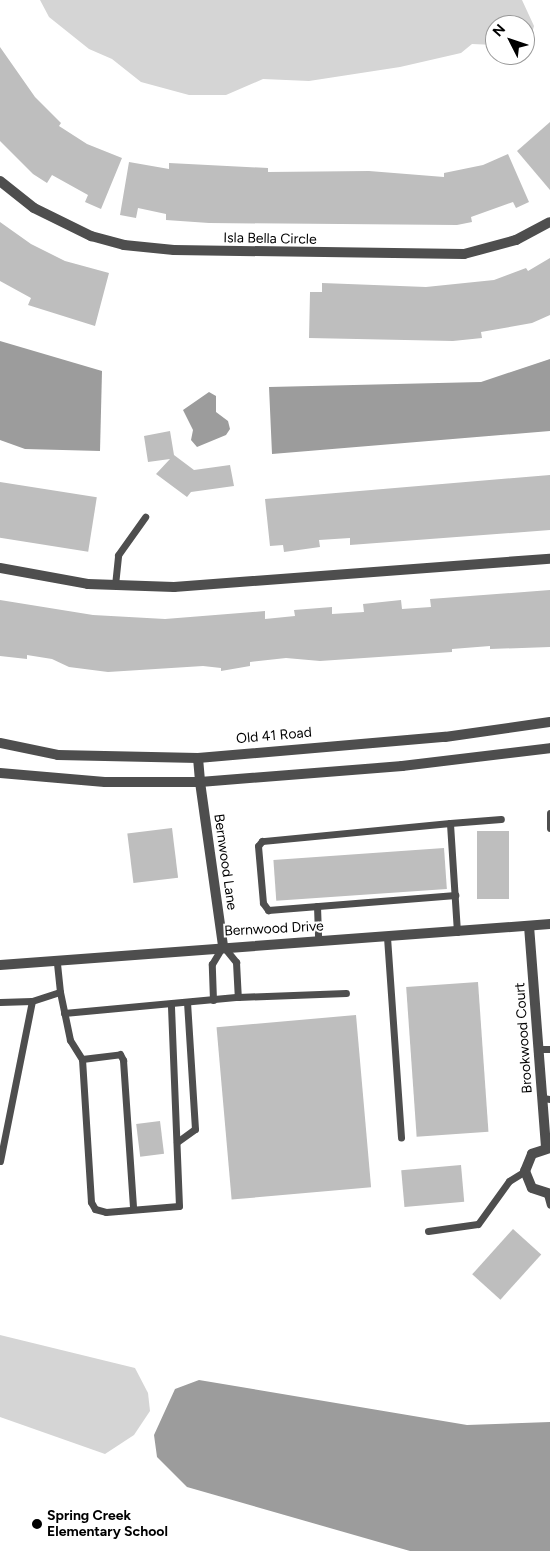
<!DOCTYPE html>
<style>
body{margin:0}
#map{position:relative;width:550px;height:1551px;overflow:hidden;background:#fff;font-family:Figtree,sans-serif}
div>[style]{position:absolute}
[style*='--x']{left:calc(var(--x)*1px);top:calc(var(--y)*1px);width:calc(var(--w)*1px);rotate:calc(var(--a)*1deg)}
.green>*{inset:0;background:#d5d5d5}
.water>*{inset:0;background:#9c9c9c}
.building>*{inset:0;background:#bebebe;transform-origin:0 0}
.service>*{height:7px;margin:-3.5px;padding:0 3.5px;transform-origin:3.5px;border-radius:3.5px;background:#4e4e4e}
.minor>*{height:10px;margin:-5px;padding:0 5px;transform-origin:5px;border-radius:5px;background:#4e4e4e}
.tertiary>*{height:10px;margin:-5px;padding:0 5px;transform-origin:5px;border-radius:5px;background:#4e4e4e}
.dots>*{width:14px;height:14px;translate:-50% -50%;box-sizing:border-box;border:2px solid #fff;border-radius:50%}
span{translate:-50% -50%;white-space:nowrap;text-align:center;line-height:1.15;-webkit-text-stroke:4px #fff;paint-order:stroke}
.street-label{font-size:14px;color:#000}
.poi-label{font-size:14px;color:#000;font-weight:700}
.left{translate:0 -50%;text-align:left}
.north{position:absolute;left:485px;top:15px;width:50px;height:50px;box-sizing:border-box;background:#fff;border:1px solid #999;border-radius:50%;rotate:311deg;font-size:14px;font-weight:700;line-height:20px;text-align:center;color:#000}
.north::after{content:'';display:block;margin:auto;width:18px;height:22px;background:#000;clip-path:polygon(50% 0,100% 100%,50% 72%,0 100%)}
</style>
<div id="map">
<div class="green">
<i style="clip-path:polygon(40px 0,522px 0,534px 26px,531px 37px,525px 41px,525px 25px,495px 25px,495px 45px,472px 44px,461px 53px,400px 67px,309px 81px,263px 79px,226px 95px,189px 95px,141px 82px,112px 59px,89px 49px,49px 17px)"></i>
<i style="clip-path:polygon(0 1335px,135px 1368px,148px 1393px,150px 1411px,134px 1435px,105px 1454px,0 1417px)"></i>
</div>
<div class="water">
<i style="clip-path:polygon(0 341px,102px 371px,100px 451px,25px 449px,0 440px)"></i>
<i style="clip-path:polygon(550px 359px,550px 431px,272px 454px,269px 387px,481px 382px)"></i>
<i style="clip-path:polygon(209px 392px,216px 396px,216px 412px,228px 421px,230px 429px,226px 435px,197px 447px,191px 440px,193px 430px,183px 410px)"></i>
<i style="clip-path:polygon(199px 1380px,467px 1425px,550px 1422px,550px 1551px,410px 1551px,187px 1487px,157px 1457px,154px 1435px,175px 1389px)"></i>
</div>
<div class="building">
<i style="clip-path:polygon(0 47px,35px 97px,61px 123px,59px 126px,87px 144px,122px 158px,101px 209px,85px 202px,88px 195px,52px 175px,47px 183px,33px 174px,0 141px)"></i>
<i style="clip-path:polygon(550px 122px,550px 190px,517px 151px)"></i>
<i style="clip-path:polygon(508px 154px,529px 202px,516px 208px,513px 202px,471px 217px,472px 222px,457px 225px,209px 223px,166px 220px,166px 214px,138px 208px,136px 218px,120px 215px,129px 162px,169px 169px,169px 163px,268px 168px,268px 172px,369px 171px,444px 177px,444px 173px,483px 165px)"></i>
<i style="clip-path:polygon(0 222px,31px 244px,65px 261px,109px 273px,95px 326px,28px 305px,31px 298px,0 281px)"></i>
<i style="clip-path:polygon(550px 258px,550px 315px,532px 323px,481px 332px,482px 338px,453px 341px,309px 338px,310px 292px,322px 292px,322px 283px,426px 287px,494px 280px,526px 268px,528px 271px)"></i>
<i style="clip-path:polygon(170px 431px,174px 455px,194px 470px,230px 465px,234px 486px,191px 492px,187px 497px,156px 474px,170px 459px,148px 462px,144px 436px)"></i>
<i style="clip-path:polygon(550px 475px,550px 530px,350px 545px,350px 538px,319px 540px,320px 547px,284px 552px,283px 545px,270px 546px,265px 499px)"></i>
<i style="left:0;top:482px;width:98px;height:55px;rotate:9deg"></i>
<i style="clip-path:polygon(550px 590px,550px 647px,490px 649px,490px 646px,452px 649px,452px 652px,320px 661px,286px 658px,250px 662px,250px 666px,221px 671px,221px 668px,203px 666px,108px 672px,69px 667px,52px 659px,27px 655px,27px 659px,0 656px,0 600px,93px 615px,165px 619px,265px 611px,265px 619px,295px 616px,294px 610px,332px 607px,332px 614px,364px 612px,363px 604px,401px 600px,402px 609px,431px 607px,430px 599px)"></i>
<i style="left:172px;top:828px;width:50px;height:45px;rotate:83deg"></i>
<i style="left:477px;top:831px;width:32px;height:68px"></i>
<i style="left:444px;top:848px;width:41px;height:171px;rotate:86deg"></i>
<i style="left:478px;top:982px;width:150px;height:72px;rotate:86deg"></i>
<i style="left:356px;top:1015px;width:173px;height:140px;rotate:85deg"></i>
<i style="left:160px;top:1121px;width:33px;height:24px;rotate:83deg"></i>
<i style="left:461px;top:1165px;width:37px;height:60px;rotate:85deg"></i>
<i style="left:513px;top:1229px;width:38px;height:61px;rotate:42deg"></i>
</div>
<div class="service">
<i style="--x:115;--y:585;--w:30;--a:-84"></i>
<i style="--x:118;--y:555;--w:47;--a:-54.6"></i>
<i style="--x:550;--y:813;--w:15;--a:90"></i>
<i style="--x:450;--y:823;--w:189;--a:174.5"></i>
<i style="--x:262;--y:841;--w:6;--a:129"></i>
<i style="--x:258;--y:846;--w:57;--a:85"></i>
<i style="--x:263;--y:903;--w:9;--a:54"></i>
<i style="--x:268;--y:910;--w:188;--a:-4.6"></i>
<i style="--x:317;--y:906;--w:34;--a:88"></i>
<i style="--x:457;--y:932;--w:109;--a:-93.7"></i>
<i style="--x:450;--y:823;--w:51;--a:-4.5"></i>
<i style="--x:387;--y:937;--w:201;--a:86"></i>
<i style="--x:60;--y:992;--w:49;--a:78.2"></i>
<i style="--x:70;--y:1040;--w:22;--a:58"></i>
<i style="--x:82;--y:1059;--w:143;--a:86.4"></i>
<i style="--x:91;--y:1202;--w:8;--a:60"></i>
<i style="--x:95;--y:1209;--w:11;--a:15"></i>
<i style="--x:106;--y:1212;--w:73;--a:-4.7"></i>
<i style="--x:179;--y:1206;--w:202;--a:-92.3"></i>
<i style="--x:213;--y:1000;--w:36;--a:-92"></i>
<i style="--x:212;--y:964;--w:21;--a:-59"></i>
<i style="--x:223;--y:946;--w:21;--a:51"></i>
<i style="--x:236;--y:962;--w:35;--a:87"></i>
<i style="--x:0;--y:1002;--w:32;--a:-2"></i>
<i style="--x:64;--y:1013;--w:175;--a:-5.3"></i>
<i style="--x:238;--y:997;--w:108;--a:-2.1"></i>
<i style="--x:539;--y:1049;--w:11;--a:0"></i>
<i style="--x:82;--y:1059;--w:38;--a:-7"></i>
<i style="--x:120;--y:1054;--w:7;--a:63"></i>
<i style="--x:123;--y:1060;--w:147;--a:86.1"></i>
<i style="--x:543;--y:1098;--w:7;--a:8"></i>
<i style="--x:177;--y:1142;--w:22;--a:-36"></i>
<i style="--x:195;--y:1129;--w:127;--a:-93.6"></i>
<i style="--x:0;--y:1161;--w:163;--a:-78.7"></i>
<i style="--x:32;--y:1001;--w:29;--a:-18"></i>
<i style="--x:60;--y:992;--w:31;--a:-96"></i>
<i style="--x:547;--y:1194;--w:11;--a:75"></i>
<i style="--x:428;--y:1231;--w:50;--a:-8"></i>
<i style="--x:478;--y:1224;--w:53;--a:-54.2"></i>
<i style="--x:509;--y:1181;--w:19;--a:-32"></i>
</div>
<div class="minor">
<i style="--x:0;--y:181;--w:43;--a:38.5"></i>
<i style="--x:34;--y:208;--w:64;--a:26.2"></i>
<i style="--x:91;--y:236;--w:34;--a:15"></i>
<i style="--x:124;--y:245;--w:50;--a:5.7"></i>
<i style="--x:174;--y:250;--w:290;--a:0.8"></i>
<i style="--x:464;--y:254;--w:54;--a:-15.1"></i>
<i style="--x:516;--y:240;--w:38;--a:-28"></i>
<i style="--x:0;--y:568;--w:89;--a:10.3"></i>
<i style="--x:88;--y:584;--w:86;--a:2"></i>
<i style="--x:174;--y:587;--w:377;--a:-4.3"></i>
<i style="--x:200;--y:782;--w:166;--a:82"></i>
<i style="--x:529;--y:926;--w:222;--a:85.6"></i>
<i style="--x:0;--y:965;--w:552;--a:-4.26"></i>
<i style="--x:550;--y:1148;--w:19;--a:162"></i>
<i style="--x:532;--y:1154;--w:18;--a:112"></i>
<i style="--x:525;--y:1171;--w:18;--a:68"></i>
<i style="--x:532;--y:1188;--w:19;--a:18"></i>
</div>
<div class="tertiary">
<i style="--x:0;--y:743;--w:59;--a:11.7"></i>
<i style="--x:58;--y:755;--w:140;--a:1.2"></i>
<i style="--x:198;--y:758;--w:248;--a:-4.9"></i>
<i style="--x:445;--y:737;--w:106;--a:-8.1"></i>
<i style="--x:198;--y:758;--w:24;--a:85"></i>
<i style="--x:0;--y:773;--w:105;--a:4.9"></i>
<i style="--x:105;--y:782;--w:95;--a:0"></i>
<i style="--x:200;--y:782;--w:203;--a:-4.5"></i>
<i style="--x:402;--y:766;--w:149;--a:-6.9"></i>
</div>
<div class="dots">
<i style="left:37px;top:1524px;background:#000"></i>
</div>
<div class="street-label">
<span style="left:270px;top:239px;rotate:1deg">Isla Bella Circle</span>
<span style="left:274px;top:736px;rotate:-5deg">Old 41 Road</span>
<span style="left:225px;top:862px;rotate:82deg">Bernwood Lane</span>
<span style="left:274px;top:929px;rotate:-3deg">Bernwood Drive</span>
<span style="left:524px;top:1038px;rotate:-94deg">Brookwood Court</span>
</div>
<div class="poi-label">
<span class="left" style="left:47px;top:1524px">Spring Creek<br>Elementary School</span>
</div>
<div class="north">N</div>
</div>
